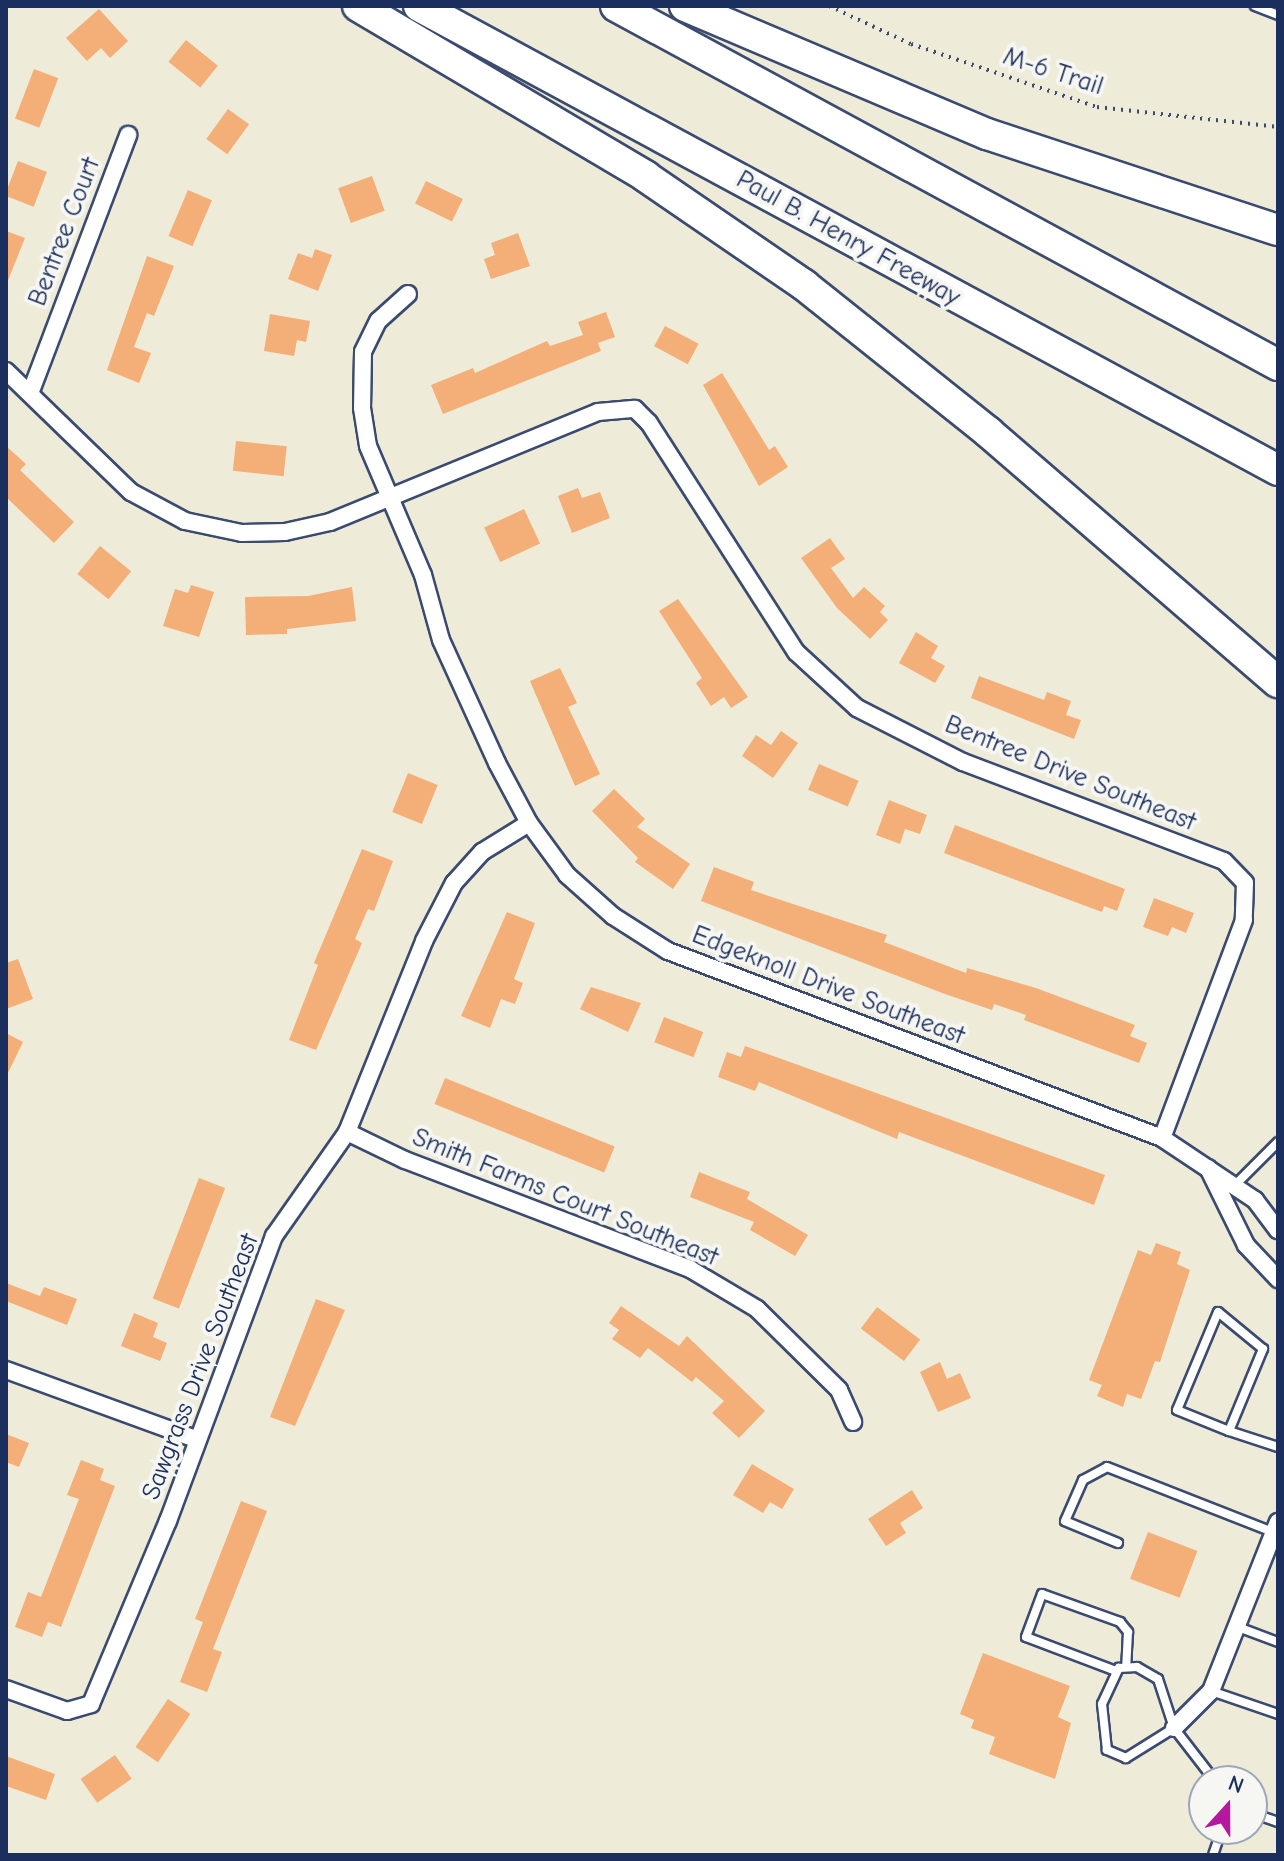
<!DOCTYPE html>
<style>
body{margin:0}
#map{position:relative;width:1284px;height:1861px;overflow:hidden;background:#eeebd8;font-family:"Comic Neue",sans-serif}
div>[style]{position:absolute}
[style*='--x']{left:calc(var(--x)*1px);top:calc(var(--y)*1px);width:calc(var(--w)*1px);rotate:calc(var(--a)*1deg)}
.building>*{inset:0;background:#f3af77;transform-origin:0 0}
.path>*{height:4px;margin-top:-2px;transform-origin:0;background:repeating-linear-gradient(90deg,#3b4b70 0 2px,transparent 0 8px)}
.roads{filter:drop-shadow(2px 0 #3b4b70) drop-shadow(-2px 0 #3b4b70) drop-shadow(0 2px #3b4b70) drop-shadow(0 -2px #3b4b70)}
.service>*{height:8px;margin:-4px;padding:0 4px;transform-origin:4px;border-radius:4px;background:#fff}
.minor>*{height:16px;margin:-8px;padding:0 8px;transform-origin:8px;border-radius:8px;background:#fff}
.motorway>*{height:30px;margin:-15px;padding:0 15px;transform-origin:15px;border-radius:15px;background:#fff}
span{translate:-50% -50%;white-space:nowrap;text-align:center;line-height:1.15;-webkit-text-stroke:8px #f6f6f2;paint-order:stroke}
.street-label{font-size:26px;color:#1b2f5e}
.frame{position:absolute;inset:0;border:8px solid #1b2f5e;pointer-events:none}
.north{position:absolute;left:1188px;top:1765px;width:80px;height:80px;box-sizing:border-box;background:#f6f6f2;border:2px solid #9ea6b7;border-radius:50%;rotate:21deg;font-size:22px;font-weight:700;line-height:32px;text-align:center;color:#1b2f5e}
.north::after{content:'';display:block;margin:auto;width:28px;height:36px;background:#b5179e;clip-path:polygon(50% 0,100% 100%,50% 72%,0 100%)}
</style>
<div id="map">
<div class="building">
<i style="clip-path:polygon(99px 9px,128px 41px,110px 58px,101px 48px,87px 61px,66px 38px)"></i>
<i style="left:186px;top:40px;width:41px;height:28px;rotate:39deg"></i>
<i style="left:34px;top:69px;width:26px;height:53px;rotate:21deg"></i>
<i style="left:228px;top:109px;width:26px;height:37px;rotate:36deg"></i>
<i style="left:18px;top:161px;width:31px;height:37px;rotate:21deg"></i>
<i style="left:372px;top:176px;width:37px;height:36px;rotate:70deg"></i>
<i style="left:426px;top:181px;width:41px;height:25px;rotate:26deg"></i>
<i style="left:188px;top:190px;width:26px;height:50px;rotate:23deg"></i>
<i style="clip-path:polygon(6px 231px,25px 238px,7px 283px,6px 283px)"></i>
<i style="clip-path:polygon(518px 233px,530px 266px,491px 279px,484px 259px,495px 255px,491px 243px)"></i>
<i style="clip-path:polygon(315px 249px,332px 255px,318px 291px,288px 279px,298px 253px,312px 258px)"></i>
<i style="clip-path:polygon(147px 256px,174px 266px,154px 316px,147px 313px,134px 347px,151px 353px,139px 383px,107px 370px)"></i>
<i style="clip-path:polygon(606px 312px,615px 337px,598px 343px,601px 351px,443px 414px,431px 385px,473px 368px,475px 373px,547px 341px,550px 346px,583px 335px,578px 322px)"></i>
<i style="clip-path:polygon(270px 314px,310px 321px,306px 342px,297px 340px,294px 356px,264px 351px)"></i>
<i style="left:665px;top:326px;width:38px;height:23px;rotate:28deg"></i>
<i style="clip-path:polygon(722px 373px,769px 450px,775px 446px,788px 467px,759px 486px,703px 385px)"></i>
<i style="left:236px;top:441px;width:51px;height:30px;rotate:6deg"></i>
<i style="clip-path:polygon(6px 446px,26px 464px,20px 470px,74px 522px,54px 543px,6px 497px)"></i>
<i style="clip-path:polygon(578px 488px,582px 498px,600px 492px,610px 518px,572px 533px,558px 496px)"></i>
<i style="left:524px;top:509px;width:38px;height:44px;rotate:65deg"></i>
<i style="clip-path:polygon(830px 538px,845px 559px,831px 568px,853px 598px,864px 587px,885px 606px,880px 612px,888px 620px,870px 639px,837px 608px,801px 558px)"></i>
<i style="left:100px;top:546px;width:40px;height:36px;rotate:39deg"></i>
<i style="clip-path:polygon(191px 585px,214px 592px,199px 637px,163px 626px,175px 589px,188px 593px)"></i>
<i style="clip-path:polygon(352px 587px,356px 621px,287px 629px,287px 634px,246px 635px,245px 597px,308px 596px)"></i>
<i style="clip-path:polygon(678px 599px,748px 697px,731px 708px,724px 697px,711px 706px,696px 683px,702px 678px,659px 611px)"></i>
<i style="clip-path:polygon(916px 632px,938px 646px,931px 658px,945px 666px,935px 683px,899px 663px)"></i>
<i style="clip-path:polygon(560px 668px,577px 703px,568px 707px,600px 774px,575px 786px,530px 681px)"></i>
<i style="clip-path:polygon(979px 676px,1044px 700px,1047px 692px,1071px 701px,1066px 715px,1081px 720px,1074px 739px,971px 698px)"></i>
<i style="clip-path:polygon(781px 731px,798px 743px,773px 778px,742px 756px,756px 735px,771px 745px)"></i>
<i style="left:819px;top:764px;width:43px;height:28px;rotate:23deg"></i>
<i style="left:408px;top:773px;width:32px;height:42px;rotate:22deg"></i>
<i style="clip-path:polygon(614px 789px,645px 819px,637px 827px,690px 864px,673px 889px,635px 862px,638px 858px,592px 811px)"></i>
<i style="clip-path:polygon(889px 800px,927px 815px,920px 834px,905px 829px,900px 844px,876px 835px)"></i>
<i style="clip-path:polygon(955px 825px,1125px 889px,1117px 911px,1104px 906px,1102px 912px,944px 853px)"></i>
<i style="clip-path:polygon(362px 849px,393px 861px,374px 911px,368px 909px,355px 939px,362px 943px,316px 1050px,289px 1040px,318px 965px,314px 963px)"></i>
<i style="clip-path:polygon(714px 867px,754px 882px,751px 890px,887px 935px,884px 942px,966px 973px,967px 968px,1036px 988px,1135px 1025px,1130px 1036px,1147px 1043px,1139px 1063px,1024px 1020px,1026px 1015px,994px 1004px,992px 1010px,945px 994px,701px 901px)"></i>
<i style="clip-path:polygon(1154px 898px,1194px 913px,1186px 933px,1172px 927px,1168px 936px,1143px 927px)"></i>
<i style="clip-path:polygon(507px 912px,535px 923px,514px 979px,523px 983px,515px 1004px,501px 999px,490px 1028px,461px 1016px)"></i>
<i style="clip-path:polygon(18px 959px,33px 999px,6px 1009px,6px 963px)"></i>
<i style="clip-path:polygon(591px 987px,641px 1003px,628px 1032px,580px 1009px)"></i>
<i style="left:664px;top:1017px;width:42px;height:27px;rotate:21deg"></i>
<i style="clip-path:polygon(6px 1033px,23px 1042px,6px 1077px)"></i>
<i style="clip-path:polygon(745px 1046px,1105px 1175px,1094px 1205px,899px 1132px,897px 1139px,759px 1082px,755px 1091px,718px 1077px,727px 1052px,741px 1057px)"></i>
<i style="left:445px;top:1078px;width:183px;height:28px;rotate:22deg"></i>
<i style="clip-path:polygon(699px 1172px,750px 1192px,747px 1199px,808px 1235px,795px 1256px,750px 1230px,754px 1222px,690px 1197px)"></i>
<i style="left:199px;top:1178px;width:28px;height:129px;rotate:21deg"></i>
<i style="clip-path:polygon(1156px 1243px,1181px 1252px,1177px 1264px,1190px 1270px,1160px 1362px,1155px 1361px,1141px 1399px,1127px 1394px,1123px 1407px,1097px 1396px,1102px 1385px,1089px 1380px,1138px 1250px,1151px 1255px)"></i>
<i style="clip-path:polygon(6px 1283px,40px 1296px,44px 1287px,77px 1299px,67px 1325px,6px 1301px)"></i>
<i style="clip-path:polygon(316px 1299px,345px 1310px,295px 1426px,270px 1417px)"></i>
<i style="clip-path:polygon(621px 1306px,679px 1346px,687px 1336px,765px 1411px,739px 1438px,712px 1413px,724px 1401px,696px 1377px,692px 1382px,648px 1348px,640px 1358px,612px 1339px,619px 1330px,609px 1323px)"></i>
<i style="left:877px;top:1307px;width:54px;height:27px;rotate:37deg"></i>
<i style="clip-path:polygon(134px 1313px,158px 1323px,153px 1337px,167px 1343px,160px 1361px,121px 1346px)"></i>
<i style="clip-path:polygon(940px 1362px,947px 1379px,960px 1373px,971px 1398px,938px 1412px,920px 1372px)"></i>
<i style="clip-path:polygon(6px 1434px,29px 1443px,19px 1467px,6px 1462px)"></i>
<i style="clip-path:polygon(81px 1460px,104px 1469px,100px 1480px,115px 1486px,61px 1627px,48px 1622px,42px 1637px,15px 1627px,28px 1592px,41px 1597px,79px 1499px,67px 1495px)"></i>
<i style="clip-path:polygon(752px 1464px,794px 1489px,782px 1509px,770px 1502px,763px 1513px,733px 1495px)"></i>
<i style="clip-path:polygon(912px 1490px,923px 1508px,900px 1523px,906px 1533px,886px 1546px,868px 1519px)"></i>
<i style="clip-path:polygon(241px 1501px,267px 1511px,213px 1649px,222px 1652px,207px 1692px,180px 1682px,203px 1622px,195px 1619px)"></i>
<i style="left:1148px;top:1532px;width:53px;height:50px;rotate:21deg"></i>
<i style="clip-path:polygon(983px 1653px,1070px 1686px,1058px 1717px,1071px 1723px,1055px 1779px,989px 1754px,995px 1737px,971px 1728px,974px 1720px,960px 1714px)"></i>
<i style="left:168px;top:1699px;width:27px;height:58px;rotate:34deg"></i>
<i style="left:115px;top:1755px;width:29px;height:42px;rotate:55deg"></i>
<i style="clip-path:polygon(6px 1756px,55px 1774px,46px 1800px,6px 1786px)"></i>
</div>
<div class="path">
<i style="--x:829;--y:6;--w:90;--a:24.9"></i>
<i style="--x:911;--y:44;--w:196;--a:18.7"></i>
<i style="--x:1097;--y:107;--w:182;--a:6.3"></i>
</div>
<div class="roads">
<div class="service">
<i style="--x:1255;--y:6;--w:25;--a:21"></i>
<i style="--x:1234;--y:1186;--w:62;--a:-45"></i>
<i style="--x:1229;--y:1431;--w:89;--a:-67.5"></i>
<i style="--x:1263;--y:1349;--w:58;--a:-140.6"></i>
<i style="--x:1218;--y:1312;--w:106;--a:112.7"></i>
<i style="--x:1177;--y:1410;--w:56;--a:22"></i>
<i style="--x:1229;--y:1431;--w:52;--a:18.1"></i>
<i style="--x:1118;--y:1543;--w:57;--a:-157.5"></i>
<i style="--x:1065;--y:1521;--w:45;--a:-66.3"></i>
<i style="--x:1083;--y:1480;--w:27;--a:-28"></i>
<i style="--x:1107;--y:1467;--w:178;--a:21.4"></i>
<i style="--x:1238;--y:1627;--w:43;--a:20.6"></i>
<i style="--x:1116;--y:1671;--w:96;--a:-159.3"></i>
<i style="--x:1026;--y:1637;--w:46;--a:-69.6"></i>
<i style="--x:1042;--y:1594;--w:83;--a:19.7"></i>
<i style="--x:1120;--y:1622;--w:13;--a:51"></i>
<i style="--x:1128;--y:1632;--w:33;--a:93"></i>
<i style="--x:1211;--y:1691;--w:71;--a:18.9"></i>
<i style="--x:1174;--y:1728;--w:57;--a:148"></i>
<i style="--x:1126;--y:1758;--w:21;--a:-157"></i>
<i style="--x:1107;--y:1750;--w:46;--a:-96.2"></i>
<i style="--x:1102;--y:1704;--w:40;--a:-65"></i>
<i style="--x:1119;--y:1668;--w:18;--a:-3"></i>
<i style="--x:1137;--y:1667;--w:24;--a:30"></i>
<i style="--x:1158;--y:1679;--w:52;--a:71.9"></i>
<i style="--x:1174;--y:1728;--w:67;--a:52.3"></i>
<i style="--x:1252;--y:1813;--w:28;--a:19"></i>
<i style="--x:1213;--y:1855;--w:28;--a:-71"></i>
</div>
<div class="minor">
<i style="--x:408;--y:294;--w:40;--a:138"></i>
<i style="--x:378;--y:321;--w:34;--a:116"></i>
<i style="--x:363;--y:352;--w:56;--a:91"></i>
<i style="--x:362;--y:408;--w:38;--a:81"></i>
<i style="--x:368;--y:446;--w:140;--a:66.9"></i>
<i style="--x:423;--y:575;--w:67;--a:74.5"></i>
<i style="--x:441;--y:640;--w:135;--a:65.5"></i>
<i style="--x:497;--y:763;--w:68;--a:61.9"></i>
<i style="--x:529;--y:823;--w:64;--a:53.8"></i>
<i style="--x:567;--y:875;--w:62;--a:41.7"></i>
<i style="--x:613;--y:916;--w:65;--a:32.5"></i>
<i style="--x:668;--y:951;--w:528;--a:20.73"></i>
<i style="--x:1162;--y:1138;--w:112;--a:33.7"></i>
<i style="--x:1255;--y:1200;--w:38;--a:53"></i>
<i style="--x:6;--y:371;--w:174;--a:44.1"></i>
<i style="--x:131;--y:492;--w:61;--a:28.2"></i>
<i style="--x:185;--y:521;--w:58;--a:11.9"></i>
<i style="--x:242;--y:533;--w:43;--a:-1.3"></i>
<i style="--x:285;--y:532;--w:46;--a:-12.5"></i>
<i style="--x:330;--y:522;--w:290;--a:-22.3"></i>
<i style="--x:598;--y:412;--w:37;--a:-5"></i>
<i style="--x:635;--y:409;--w:20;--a:45"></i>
<i style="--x:649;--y:423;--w:272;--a:57.3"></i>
<i style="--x:796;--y:652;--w:83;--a:42.6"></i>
<i style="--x:857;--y:708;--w:119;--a:27"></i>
<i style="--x:963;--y:762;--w:279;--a:20.8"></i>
<i style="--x:1224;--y:861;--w:30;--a:46"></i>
<i style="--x:1245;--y:883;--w:37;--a:92"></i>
<i style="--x:1244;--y:920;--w:233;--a:110.6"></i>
<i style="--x:31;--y:391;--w:274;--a:-69.2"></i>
<i style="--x:347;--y:1132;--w:64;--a:25.8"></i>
<i style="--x:405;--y:1160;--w:305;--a:20.9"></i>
<i style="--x:690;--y:1269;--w:78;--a:30.8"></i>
<i style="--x:757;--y:1309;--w:115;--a:44.6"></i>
<i style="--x:839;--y:1390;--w:35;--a:66"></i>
<i style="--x:1208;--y:1168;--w:86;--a:63.7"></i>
<i style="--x:1246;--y:1245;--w:47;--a:46.7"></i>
<i style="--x:6;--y:1370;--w:204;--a:20"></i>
<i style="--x:6;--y:1689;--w:65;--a:19.8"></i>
<i style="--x:67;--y:1711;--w:25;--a:-16"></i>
<i style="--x:91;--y:1704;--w:199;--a:-67.2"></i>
<i style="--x:168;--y:1521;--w:304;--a:-69.6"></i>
<i style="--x:274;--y:1236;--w:127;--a:-54.9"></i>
<i style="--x:347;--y:1132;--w:206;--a:-68"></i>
<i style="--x:424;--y:941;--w:65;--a:-62.7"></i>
<i style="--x:454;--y:883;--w:42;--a:-47.9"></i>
<i style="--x:482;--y:852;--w:55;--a:-31.7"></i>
<i style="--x:1174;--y:1728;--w:52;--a:-45"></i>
<i style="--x:1211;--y:1691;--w:182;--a:-68.4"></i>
</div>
<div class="motorway">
<i style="--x:358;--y:6;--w:334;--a:30.6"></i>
<i style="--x:645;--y:176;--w:193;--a:34.4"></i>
<i style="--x:804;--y:285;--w:236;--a:38.6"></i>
<i style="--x:988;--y:432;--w:383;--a:40.8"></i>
<i style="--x:419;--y:6;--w:976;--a:28.38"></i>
<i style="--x:616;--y:6;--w:753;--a:28.47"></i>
<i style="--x:685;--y:6;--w:328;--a:23"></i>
<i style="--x:987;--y:134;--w:306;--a:18.3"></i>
</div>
</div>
<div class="street-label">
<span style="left:1053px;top:72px;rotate:18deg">M-6 Trail</span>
<span style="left:65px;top:232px;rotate:-69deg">Bentree Court</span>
<span style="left:848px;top:239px;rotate:29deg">Paul B. Henry Freeway</span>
<span style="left:1070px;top:774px;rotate:22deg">Bentree Drive Southeast</span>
<span style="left:828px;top:986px;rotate:21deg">Edgeknoll Drive Southeast</span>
<span style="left:565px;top:1198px;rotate:22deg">Smith Farms Court Southeast</span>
<span style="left:201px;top:1367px;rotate:-69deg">Sawgrass Drive Southeast</span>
</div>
<div class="frame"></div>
<div class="north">N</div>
</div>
